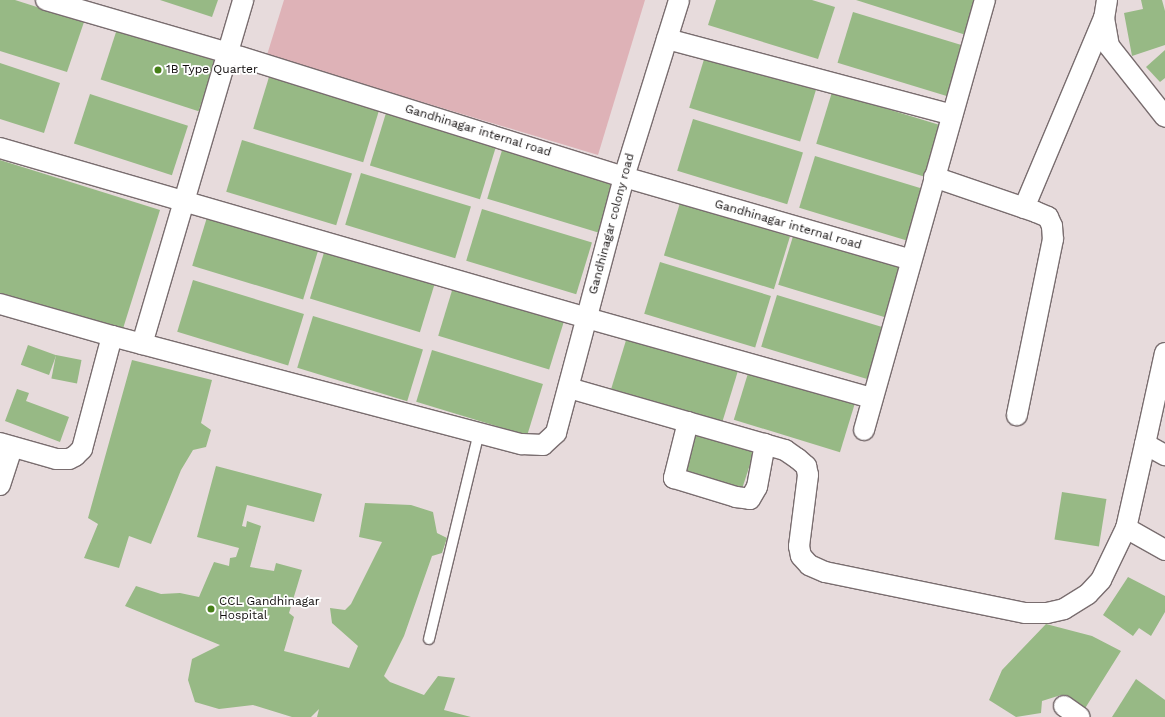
<!DOCTYPE html>
<style>
body{margin:0}
#map{position:relative;width:1165px;height:717px;overflow:hidden;background:#e7dbdc;font-family:"Work Sans",sans-serif}
div>[style]{position:absolute}
[style*='--x']{left:calc(var(--x)*1px);top:calc(var(--y)*1px);width:calc(var(--w)*1px);rotate:calc(var(--a)*1deg)}
.green>*{inset:0;background:#deb2b7}
.building>*{inset:0;background:#97b985;transform-origin:0 0}
.roads{filter:drop-shadow(1px 0 #796d6f) drop-shadow(-1px 0 #796d6f) drop-shadow(0 1px #796d6f) drop-shadow(0 -1px #796d6f)}
.lane>*{height:10px;margin:-5px;padding:0 5px;transform-origin:5px;border-radius:5px;background:#fff}
.street>*{height:20px;margin:-10px;padding:0 10px;transform-origin:10px;border-radius:10px;background:#fff}
.dots>*{width:11px;height:11px;translate:-50% -50%;box-sizing:border-box;border:2px solid #fff;border-radius:50%}
span{translate:-50% -50%;white-space:nowrap;text-align:center;line-height:1.15;-webkit-text-stroke:3.5px #fff;paint-order:stroke}
.poi-label{font-size:12px;color:#100c0c}
.left{translate:0 -50%;text-align:left}
.street-label{font-size:12px;color:#100c0c}
</style>
<div id="map">
<div class="green">
<i style="clip-path:polygon(284px 0,645px 0,598px 155px,267px 55px)"></i>
</div>
<div class="building">
<i style="clip-path:polygon(0 0,15px 0,84px 22px,67px 72px,0 51px)"></i>
<i style="clip-path:polygon(160px 0,218px 0,212px 17px)"></i>
<i style="clip-path:polygon(716px 0,812px 0,835px 7px,818px 59px,708px 25px)"></i>
<i style="clip-path:polygon(856px 0,977px 0,966px 35px)"></i>
<i style="clip-path:polygon(1141px 0,1162px 0,1165px 11px,1165px 45px,1132px 56px,1124px 13px,1143px 9px)"></i>
<i style="left:853px;top:12px;width:115px;height:53px;rotate:17deg"></i>
<i style="left:117px;top:29px;width:103px;height:53px;rotate:18deg"></i>
<i style="clip-path:polygon(1165px 50px,1165px 78px,1160px 82px,1146px 67px)"></i>
<i style="left:705px;top:56px;width:116px;height:54px;rotate:17deg"></i>
<i style="clip-path:polygon(0 63px,60px 83px,44px 133px,0 119px)"></i>
<i style="left:269px;top:77px;width:115px;height:54px;rotate:17deg"></i>
<i style="left:832px;top:92px;width:116px;height:54px;rotate:17deg"></i>
<i style="left:90px;top:94px;width:103px;height:52px;rotate:18deg"></i>
<i style="left:386px;top:113px;width:115px;height:55px;rotate:17deg"></i>
<i style="left:693px;top:119px;width:115px;height:54px;rotate:17deg"></i>
<i style="left:242px;top:140px;width:115px;height:54px;rotate:17deg"></i>
<i style="left:503px;top:147px;width:116px;height:54px;rotate:17deg"></i>
<i style="left:815px;top:156px;width:115px;height:54px;rotate:17deg"></i>
<i style="clip-path:polygon(0 160px,160px 210px,121px 335px,0 297px)"></i>
<i style="left:361px;top:173px;width:115px;height:54px;rotate:17deg"></i>
<i style="left:680px;top:203px;width:115px;height:55px;rotate:17deg"></i>
<i style="left:482px;top:209px;width:115px;height:54px;rotate:17deg"></i>
<i style="left:208px;top:214px;width:116px;height:54px;rotate:17deg"></i>
<i style="left:794px;top:233px;width:116px;height:54px;rotate:17deg"></i>
<i style="left:326px;top:246px;width:115px;height:55px;rotate:17deg"></i>
<i style="left:660px;top:262px;width:116px;height:54px;rotate:17deg"></i>
<i style="left:193px;top:280px;width:116px;height:54px;rotate:17deg"></i>
<i style="left:454px;top:284px;width:116px;height:54px;rotate:17deg"></i>
<i style="left:777px;top:295px;width:115px;height:54px;rotate:17deg"></i>
<i style="left:313px;top:316px;width:115px;height:54px;rotate:17deg"></i>
<i style="left:627px;top:337px;width:116px;height:54px;rotate:17deg"></i>
<i style="left:28px;top:345px;width:30px;height:21px;rotate:20deg"></i>
<i style="left:432px;top:350px;width:116px;height:54px;rotate:17deg"></i>
<i style="left:56px;top:355px;width:26px;height:24px;rotate:11deg"></i>
<i style="clip-path:polygon(132px 360px,212px 380px,201px 423px,211px 430px,206px 447px,193px 450px,181px 470px,151px 544px,129px 536px,119px 568px,84px 558px,98px 524px,88px 518px)"></i>
<i style="left:749px;top:370px;width:111px;height:52px;rotate:17deg"></i>
<i style="clip-path:polygon(17px 389px,29px 393px,26px 401px,69px 417px,60px 442px,5px 421px)"></i>
<i style="left:696px;top:430px;width:62px;height:42px;rotate:18deg"></i>
<i style="clip-path:polygon(216px 466px,322px 494px,314px 522px,247px 505px,242px 526px,246px 527px,247px 521px,261px 526px,250px 567px,274px 571px,276px 563px,302px 570px,289px 613px,294px 617px,284px 651px,349px 668px,358px 646px,332px 623px,330px 608px,345px 610px,351px 604px,382px 542px,359px 537px,365px 503px,411px 505px,433px 512px,437px 533px,447px 538px,442px 553px,432px 556px,404px 636px,384px 676px,390px 682px,424px 695px,438px 676px,455px 678px,444px 710px,471px 717px,317px 717px,319px 709px,311px 717px,292px 717px,253px 705px,219px 709px,195px 702px,188px 680px,192px 659px,220px 645px,125px 606px,136px 586px,161px 594px,180px 593px,199px 597px,214px 562px,229px 566px,230px 558px,236px 557px,239px 548px,197px 537px)"></i>
<i style="left:1062px;top:492px;width:45px;height:48px;rotate:9deg"></i>
<i style="clip-path:polygon(1128px 577px,1165px 596px,1165px 612px,1151px 636px,1139px 628px,1133px 636px,1103px 615px)"></i>
<i style="clip-path:polygon(1046px 624px,1092px 636px,1121px 651px,1084px 710px,1061px 695px,1042px 701px,1041px 713px,1016px 717px,989px 700px,1002px 670px)"></i>
<i style="clip-path:polygon(1136px 679px,1165px 700px,1165px 717px,1112px 717px)"></i>
</div>
<div class="roads">
<div class="lane">
<i style="--x:429;--y:639;--w:213;--a:-76.4"></i>
</div>
<div class="street">
<i style="--x:46;--y:0;--w:190;--a:16.2"></i>
<i style="--x:228;--y:53;--w:415;--a:17.4"></i>
<i style="--x:624;--y:177;--w:299;--a:16.1"></i>
<i style="--x:1107;--y:0;--w:18;--a:99"></i>
<i style="--x:1104;--y:18;--w:28;--a:80"></i>
<i style="--x:1109;--y:46;--w:90;--a:51.7"></i>
<i style="--x:667;--y:39;--w:295;--a:14.9"></i>
<i style="--x:0;--y:148;--w:611;--a:16.15"></i>
<i style="--x:587;--y:318;--w:296;--a:15.7"></i>
<i style="--x:934;--y:177;--w:108;--a:18.9"></i>
<i style="--x:1036;--y:212;--w:13;--a:23"></i>
<i style="--x:1048;--y:217;--w:10;--a:66"></i>
<i style="--x:1052;--y:226;--w:13;--a:86"></i>
<i style="--x:1053;--y:239;--w:180;--a:101.6"></i>
<i style="--x:1024;--y:208;--w:206;--a:-67.2"></i>
<i style="--x:0;--y:304;--w:116;--a:15.9"></i>
<i style="--x:112;--y:336;--w:424;--a:14.8"></i>
<i style="--x:522;--y:444;--w:21;--a:3"></i>
<i style="--x:543;--y:445;--w:18;--a:-43"></i>
<i style="--x:556;--y:433;--w:265;--a:-75.1"></i>
<i style="--x:624;--y:177;--w:185;--a:-72.7"></i>
<i style="--x:142;--y:344;--w:359;--a:-73.6"></i>
<i style="--x:1165;--y:353;--w:93;--a:102.4"></i>
<i style="--x:1145;--y:444;--w:23;--a:29"></i>
<i style="--x:569;--y:388;--w:225;--a:16"></i>
<i style="--x:785;--y:450;--w:16;--a:35"></i>
<i style="--x:798;--y:459;--w:11;--a:41"></i>
<i style="--x:806;--y:466;--w:9;--a:77"></i>
<i style="--x:808;--y:475;--w:72;--a:97.2"></i>
<i style="--x:799;--y:546;--w:10;--a:79"></i>
<i style="--x:801;--y:556;--w:12;--a:48"></i>
<i style="--x:809;--y:565;--w:17;--a:24"></i>
<i style="--x:825;--y:572;--w:204;--a:11.6"></i>
<i style="--x:1025;--y:613;--w:22;--a:0"></i>
<i style="--x:1047;--y:613;--w:17;--a:-13"></i>
<i style="--x:1064;--y:609;--w:28;--a:-32"></i>
<i style="--x:1088;--y:594;--w:19;--a:-47"></i>
<i style="--x:1101;--y:580;--w:58;--a:-64.3"></i>
<i style="--x:688;--y:422;--w:58;--a:104"></i>
<i style="--x:674;--y:478;--w:65;--a:17"></i>
<i style="--x:736;--y:497;--w:14;--a:8"></i>
<i style="--x:750;--y:499;--w:14;--a:-60"></i>
<i style="--x:757;--y:487;--w:44;--a:-79.5"></i>
<i style="--x:864;--y:430;--w:447;--a:-74.3"></i>
<i style="--x:0;--y:443;--w:58;--a:15.9"></i>
<i style="--x:56;--y:459;--w:13;--a:0"></i>
<i style="--x:69;--y:459;--w:7;--a:-27"></i>
<i style="--x:75;--y:456;--w:10;--a:-45"></i>
<i style="--x:82;--y:449;--w:117;--a:-75.1"></i>
<i style="--x:1145;--y:444;--w:86;--a:102.7"></i>
<i style="--x:1126;--y:528;--w:45;--a:29.4"></i>
<i style="--x:0;--y:485;--w:40;--a:-72"></i>
<i style="--x:1064;--y:706;--w:19;--a:35"></i>
</div>
</div>
<div class="dots">
<i style="left:158px;top:70px;background:#478019"></i>
<i style="left:211px;top:609px;background:#478019"></i>
</div>
<div class="poi-label">
<span class="left" style="left:166px;top:70px">1B Type Quarter</span>
<span class="left" style="left:219px;top:609px">CCL Gandhinagar<br>Hospital</span>
</div>
<div class="street-label">
<span style="left:478px;top:131px;rotate:17deg">Gandhinagar internal road</span>
<span style="left:612px;top:224px;rotate:-75deg">Gandhinagar colony road</span>
<span style="left:788px;top:225px;rotate:16deg">Gandhinagar internal road</span>
</div>
</div>
